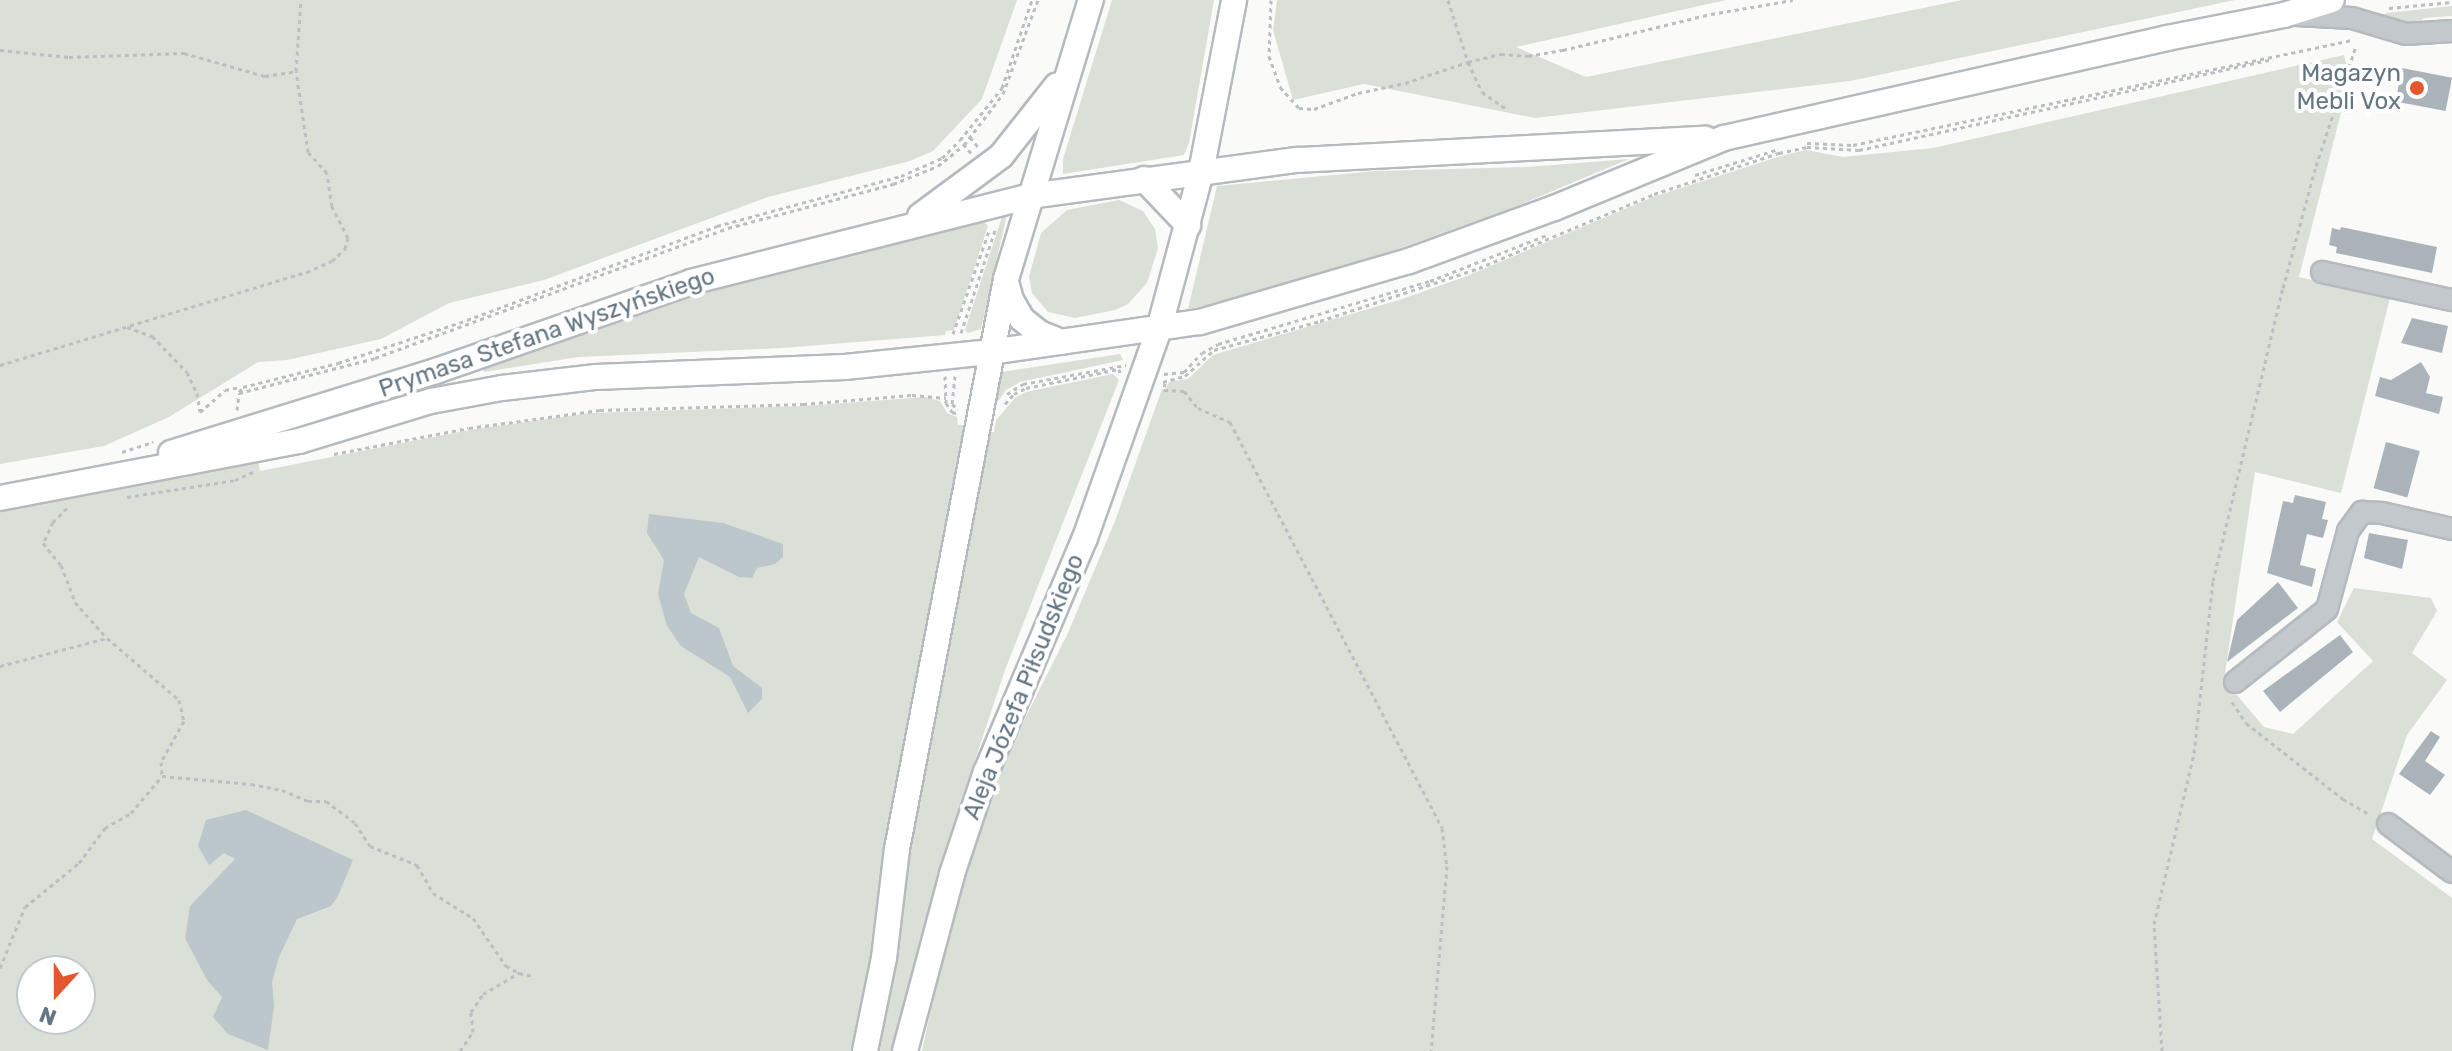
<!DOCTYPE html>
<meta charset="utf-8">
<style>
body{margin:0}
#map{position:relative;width:2452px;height:1051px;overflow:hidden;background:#fafaf8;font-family:Rubik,sans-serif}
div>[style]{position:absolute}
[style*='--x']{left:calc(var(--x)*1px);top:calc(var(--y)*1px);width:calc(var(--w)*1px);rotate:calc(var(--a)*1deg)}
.green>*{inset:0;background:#dadfd7}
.water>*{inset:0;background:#bbc7cb}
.building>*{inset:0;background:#aab3b9;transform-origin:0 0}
.path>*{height:3px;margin-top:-1.5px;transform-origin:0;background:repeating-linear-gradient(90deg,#bbbfc2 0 4px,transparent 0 8px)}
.roads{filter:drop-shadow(2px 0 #b5babe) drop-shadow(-2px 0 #b5babe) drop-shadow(0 2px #b5babe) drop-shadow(0 -2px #b5babe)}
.minor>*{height:20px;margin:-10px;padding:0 10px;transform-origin:10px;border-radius:10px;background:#c3c8cc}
.major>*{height:24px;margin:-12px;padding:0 12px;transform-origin:12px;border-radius:12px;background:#fff}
.dots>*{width:22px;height:22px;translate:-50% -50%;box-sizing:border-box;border:4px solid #fff;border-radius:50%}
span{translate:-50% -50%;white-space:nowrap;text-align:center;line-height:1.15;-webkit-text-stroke:8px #fff;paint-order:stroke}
.poi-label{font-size:24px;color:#657683}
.right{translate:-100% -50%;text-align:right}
.street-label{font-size:24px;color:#657683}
.north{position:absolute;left:16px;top:955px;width:80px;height:80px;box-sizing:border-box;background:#fff;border:2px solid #c1c8cd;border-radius:50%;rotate:201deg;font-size:22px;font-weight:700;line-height:32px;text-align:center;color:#657683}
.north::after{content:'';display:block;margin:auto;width:28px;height:36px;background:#e4572e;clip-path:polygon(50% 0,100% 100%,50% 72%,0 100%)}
</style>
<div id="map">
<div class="green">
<i style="clip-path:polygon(0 0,1017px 0,982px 99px,933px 151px,910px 161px,768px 197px,544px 280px,449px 303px,381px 339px,287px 360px,258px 362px,169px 417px,104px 446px,0 464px)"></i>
<i style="clip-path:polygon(1112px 0,1214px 0,1189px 143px,1184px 155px,1063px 174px,1063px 159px)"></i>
<i style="clip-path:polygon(1277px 0,1726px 0,1516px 47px,1586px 77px,1962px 0,2235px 0,1850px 81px,1535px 118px,1364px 84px,1293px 100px,1273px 30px)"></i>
<i style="clip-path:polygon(2452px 6px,2452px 16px,2424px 18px,2416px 26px,2378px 19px,2386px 13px)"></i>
<i style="clip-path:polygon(2344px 55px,2350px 77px,2299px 277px,2390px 298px,2341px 493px,2255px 472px,2224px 680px,2264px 727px,2293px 734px,2373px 661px,2337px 622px,2354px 588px,2431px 598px,2437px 611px,2412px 653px,2447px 680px,2407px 735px,2372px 839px,2452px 898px,2452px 1051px,922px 1051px,950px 918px,996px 776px,1068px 633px,1115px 521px,1162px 389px,1166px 389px,1169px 382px,1188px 379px,1213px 355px,1402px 299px,1467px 276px,1653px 197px,1781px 156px,1806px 150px,1843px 157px,1933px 148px)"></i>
<i style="clip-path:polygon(1629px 159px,1512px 208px,1381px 255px,1228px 301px,1188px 309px,1217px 186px,1376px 171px,1527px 167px)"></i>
<i style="clip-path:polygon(1119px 200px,1143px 211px,1155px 229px,1158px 248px,1147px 283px,1128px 304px,1115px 310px,1075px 318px,1048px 312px,1032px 293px,1029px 277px,1041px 233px,1067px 210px)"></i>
<i style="clip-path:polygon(1007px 214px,981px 329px,968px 333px,965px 330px,1002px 217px)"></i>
<i style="clip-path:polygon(982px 220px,988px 226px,954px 330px,946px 331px,945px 335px,782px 348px,578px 357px,484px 372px,482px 367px,623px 315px,732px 282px)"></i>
<i style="clip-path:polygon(1120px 354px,1123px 360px,1020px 382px,1006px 390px,994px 407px,1002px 372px)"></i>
<i style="clip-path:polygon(1113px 374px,1119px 380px,1005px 670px,942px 859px,895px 1051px,880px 1051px,913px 837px,988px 432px,994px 432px,996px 420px,1016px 397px,1026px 392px)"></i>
<i style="clip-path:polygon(evenodd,926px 397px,940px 401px,947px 413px,957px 417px,958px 425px,965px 425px,965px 432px,858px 1051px,0 1051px,0 507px,257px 455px,260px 471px,469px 430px,590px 413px,803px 406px,926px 397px,32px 971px,80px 971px,80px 1019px,32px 1019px,32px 971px)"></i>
</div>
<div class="water">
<i style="clip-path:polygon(649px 514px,723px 523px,783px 544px,783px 557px,775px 564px,757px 568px,752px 578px,739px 577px,699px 557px,684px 594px,691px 613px,719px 628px,733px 666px,762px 688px,762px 699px,748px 713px,730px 677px,681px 646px,667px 626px,658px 594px,664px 560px,647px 533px)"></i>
<i style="clip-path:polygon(246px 810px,353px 860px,337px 898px,331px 906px,297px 919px,279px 957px,272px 982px,274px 1006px,268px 1050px,228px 1034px,213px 1017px,222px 997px,207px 980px,185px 938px,190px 906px,235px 859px,224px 853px,209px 865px,198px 846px,206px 820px)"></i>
</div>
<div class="building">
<i style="left:2402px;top:68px;width:51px;height:34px;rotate:11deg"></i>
<i style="clip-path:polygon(2341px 227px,2437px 247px,2432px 273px,2336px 253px,2337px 247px,2329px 245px,2332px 228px,2340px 230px)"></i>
<i style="clip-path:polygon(2412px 318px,2448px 326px,2442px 353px,2401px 343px)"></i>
<i style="clip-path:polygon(2421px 362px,2430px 377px,2426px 393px,2443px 397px,2439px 414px,2375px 396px,2380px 377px,2391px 380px)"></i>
<i style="left:2386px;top:442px;width:35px;height:48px;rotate:15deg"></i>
<i style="clip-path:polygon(2295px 495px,2326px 502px,2322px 519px,2328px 520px,2323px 538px,2307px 534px,2300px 565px,2316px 569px,2312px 587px,2267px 573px,2283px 501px,2293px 503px)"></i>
<i style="clip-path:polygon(2369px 533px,2408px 540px,2402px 569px,2364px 558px)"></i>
<i style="clip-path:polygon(2278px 582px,2298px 608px,2227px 662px,2237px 620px)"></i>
<i style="clip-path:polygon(2340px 635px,2353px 652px,2280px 712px,2263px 691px)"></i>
<i style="clip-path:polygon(2431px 731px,2440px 737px,2425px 761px,2445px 775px,2430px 795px,2399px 774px)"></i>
</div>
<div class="path">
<i style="--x:1271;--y:0;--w:56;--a:92"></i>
<i style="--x:1269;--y:56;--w:33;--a:70"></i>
<i style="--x:1280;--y:87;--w:28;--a:48"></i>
<i style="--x:1299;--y:108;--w:15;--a:4"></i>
<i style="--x:1314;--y:109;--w:47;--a:-20"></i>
<i style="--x:1358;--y:93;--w:48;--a:-12"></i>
<i style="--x:1405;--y:83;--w:66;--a:-18.4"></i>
<i style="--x:1468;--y:62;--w:33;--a:65"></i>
<i style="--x:1482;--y:92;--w:28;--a:35"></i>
<i style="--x:1448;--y:0;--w:65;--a:72.1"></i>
<i style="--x:1468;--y:62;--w:34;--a:-14"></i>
<i style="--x:1501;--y:54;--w:27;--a:4"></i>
<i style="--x:1528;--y:56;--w:36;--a:-10"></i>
<i style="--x:1563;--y:50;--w:152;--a:-13.7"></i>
<i style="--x:1711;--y:14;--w:83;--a:-9.7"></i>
<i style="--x:2389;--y:8;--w:63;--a:-5.4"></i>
<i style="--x:0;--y:50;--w:69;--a:5.8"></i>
<i style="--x:69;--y:57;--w:115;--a:-2"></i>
<i style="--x:184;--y:53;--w:84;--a:15.9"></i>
<i style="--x:265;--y:76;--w:31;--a:-9"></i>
<i style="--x:296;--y:71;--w:71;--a:-86"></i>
<i style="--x:970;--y:137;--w:13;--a:51"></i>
<i style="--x:1807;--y:143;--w:46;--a:2.5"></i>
<i style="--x:1853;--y:145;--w:510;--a:-11.88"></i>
<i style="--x:971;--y:153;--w:17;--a:-130"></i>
<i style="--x:960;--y:140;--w:67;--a:-51.1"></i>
<i style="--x:1002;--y:88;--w:93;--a:-71.2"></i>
<i style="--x:1695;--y:175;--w:85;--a:-17.2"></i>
<i style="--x:127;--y:327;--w:27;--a:20"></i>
<i style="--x:152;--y:336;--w:50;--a:45.8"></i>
<i style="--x:187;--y:372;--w:23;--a:65"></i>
<i style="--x:197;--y:393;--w:19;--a:81"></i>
<i style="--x:200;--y:412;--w:33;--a:-41"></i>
<i style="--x:225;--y:390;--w:15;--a:-11"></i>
<i style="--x:961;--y:333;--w:112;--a:-71.7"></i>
<i style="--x:953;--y:334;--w:112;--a:-70.8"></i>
<i style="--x:0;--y:365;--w:321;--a:-16.9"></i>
<i style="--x:307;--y:272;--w:27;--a:-24"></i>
<i style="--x:332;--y:261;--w:18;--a:-43"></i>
<i style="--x:345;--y:249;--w:11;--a:-75"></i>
<i style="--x:348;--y:238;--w:36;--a:-117"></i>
<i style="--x:332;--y:206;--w:33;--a:-99"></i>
<i style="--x:327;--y:173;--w:28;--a:-132"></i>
<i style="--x:308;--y:152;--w:82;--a:-98.4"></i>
<i style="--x:1164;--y:374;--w:20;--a:-6"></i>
<i style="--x:1184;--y:372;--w:26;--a:-47"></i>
<i style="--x:1202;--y:353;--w:18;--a:-29"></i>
<i style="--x:1218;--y:344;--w:221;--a:-16.6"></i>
<i style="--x:1430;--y:281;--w:126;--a:-21.5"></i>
<i style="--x:945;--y:376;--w:27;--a:88"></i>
<i style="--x:946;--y:403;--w:11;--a:56"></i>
<i style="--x:952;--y:412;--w:7;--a:16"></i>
<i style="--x:955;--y:376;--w:28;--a:96"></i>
<i style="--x:952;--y:404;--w:8;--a:40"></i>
<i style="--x:1163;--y:382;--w:23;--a:-15"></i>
<i style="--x:1185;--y:376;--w:39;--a:-42"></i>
<i style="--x:1214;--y:350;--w:110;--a:-15.3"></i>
<i style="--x:1320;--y:321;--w:168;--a:-18.4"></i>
<i style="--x:1479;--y:268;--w:190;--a:-22.9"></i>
<i style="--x:1654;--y:194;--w:132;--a:-18.2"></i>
<i style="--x:1779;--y:153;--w:29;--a:-12"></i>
<i style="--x:1807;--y:147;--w:52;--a:3.3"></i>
<i style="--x:1859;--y:150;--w:424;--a:-12.4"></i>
<i style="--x:1165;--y:383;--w:7;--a:98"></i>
<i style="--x:1164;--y:390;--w:20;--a:3"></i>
<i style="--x:1184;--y:391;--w:22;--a:51"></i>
<i style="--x:1198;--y:408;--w:35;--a:24"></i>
<i style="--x:1230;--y:422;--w:458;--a:62.4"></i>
<i style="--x:1442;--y:828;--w:38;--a:83"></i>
<i style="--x:1447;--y:866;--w:186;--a:94.9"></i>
<i style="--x:239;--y:392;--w:6;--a:-51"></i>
<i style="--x:243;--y:387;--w:98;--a:-14.2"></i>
<i style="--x:338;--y:363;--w:136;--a:-18.4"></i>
<i style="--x:467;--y:320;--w:267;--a:-20.6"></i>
<i style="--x:717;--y:226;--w:191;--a:-15.2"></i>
<i style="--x:901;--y:176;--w:45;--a:-23.7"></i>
<i style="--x:942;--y:158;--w:25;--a:-45"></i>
<i style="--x:1007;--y:394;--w:19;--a:-32"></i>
<i style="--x:1023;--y:384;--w:105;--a:-10.5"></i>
<i style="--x:1005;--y:404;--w:13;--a:-48"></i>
<i style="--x:1014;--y:394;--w:13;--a:-27"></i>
<i style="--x:1026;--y:388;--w:95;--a:-11.5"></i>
<i style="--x:1119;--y:369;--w:4;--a:76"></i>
<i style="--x:237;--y:410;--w:17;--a:-83"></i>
<i style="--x:239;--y:393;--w:140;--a:-14.4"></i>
<i style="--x:375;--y:358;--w:376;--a:-20.2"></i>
<i style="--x:728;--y:228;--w:171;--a:-14.9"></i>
<i style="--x:893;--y:184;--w:48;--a:-21.8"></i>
<i style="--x:938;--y:166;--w:33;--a:-39"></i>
<i style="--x:964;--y:145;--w:64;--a:-52.6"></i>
<i style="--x:1003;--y:94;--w:100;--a:-69.6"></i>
<i style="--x:122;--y:452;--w:33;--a:-18"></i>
<i style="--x:334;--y:454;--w:137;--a:-10.9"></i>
<i style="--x:469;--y:428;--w:132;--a:-7.8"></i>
<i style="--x:600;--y:410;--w:203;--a:-1.7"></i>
<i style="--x:803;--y:404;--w:109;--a:-4.7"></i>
<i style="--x:912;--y:395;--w:34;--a:5"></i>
<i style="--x:127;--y:497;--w:109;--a:-8.9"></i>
<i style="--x:235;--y:480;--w:20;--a:-24"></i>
<i style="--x:67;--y:508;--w:20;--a:135"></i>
<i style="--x:53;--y:522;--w:23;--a:115"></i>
<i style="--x:43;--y:543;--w:28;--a:51"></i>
<i style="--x:61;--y:565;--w:40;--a:69"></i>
<i style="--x:75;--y:602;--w:48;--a:48.4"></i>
<i style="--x:107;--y:638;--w:95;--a:40.7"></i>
<i style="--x:179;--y:700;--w:22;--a:77"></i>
<i style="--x:184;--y:721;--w:47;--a:119.3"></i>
<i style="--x:161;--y:762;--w:14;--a:86"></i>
<i style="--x:0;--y:666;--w:111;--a:-14.7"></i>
<i style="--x:2232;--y:702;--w:25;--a:56"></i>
<i style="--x:2246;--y:723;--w:123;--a:38.1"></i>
<i style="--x:2343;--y:799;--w:32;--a:30"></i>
<i style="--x:0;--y:968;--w:66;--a:-67.7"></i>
<i style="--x:25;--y:907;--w:70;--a:-39.2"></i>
<i style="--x:79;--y:863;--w:44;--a:-53.4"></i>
<i style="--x:105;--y:828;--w:30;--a:-30"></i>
<i style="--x:131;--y:813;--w:48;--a:-50"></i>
<i style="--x:162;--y:776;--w:89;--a:5.1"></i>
<i style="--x:251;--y:784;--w:32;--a:11"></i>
<i style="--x:282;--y:790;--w:28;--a:23"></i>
<i style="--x:308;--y:801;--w:18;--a:0"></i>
<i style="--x:326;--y:801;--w:36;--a:37"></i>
<i style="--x:355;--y:823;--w:27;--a:57"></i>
<i style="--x:370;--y:846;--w:51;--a:22"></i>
<i style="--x:417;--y:865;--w:32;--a:60"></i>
<i style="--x:433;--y:893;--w:47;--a:32"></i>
<i style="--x:473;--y:918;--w:58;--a:55.5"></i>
<i style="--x:506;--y:966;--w:15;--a:28"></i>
<i style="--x:460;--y:1051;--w:23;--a:-56"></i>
<i style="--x:473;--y:1032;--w:20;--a:-96"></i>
<i style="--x:471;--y:1012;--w:22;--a:-56"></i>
<i style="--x:483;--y:994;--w:42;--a:-30.3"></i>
<i style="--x:519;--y:973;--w:14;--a:12"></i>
<i style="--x:2162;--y:1051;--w:127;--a:-93.6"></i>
<i style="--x:2154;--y:924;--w:176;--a:-76.8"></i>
<i style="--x:2194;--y:753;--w:173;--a:-83.7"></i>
<i style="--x:2213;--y:581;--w:301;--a:-76.6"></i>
<i style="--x:2283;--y:288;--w:126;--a:-74.9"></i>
<i style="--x:2316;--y:166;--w:126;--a:-71.6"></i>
</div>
<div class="roads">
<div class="minor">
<i style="--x:2296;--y:15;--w:56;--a:3.1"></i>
<i style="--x:2352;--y:18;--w:56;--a:16.5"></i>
<i style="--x:2406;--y:34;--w:46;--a:-3.7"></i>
<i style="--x:2322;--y:272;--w:133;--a:12.2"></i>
<i style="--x:2235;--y:682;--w:117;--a:-38.4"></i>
<i style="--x:2327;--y:609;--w:81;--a:-74.9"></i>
<i style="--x:2348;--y:531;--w:24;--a:-54"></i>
<i style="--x:2362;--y:512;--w:20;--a:3"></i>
<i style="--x:2382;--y:513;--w:72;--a:12.9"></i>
<i style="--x:2388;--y:824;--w:80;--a:36.9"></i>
</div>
<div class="major">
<i style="--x:1144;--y:179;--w:64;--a:46.3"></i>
<i style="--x:920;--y:216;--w:101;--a:-36.5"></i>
<i style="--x:1001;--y:156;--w:90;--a:-51.7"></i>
<i style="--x:1006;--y:282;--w:19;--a:74"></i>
<i style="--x:1011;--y:300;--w:22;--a:60"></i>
<i style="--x:1022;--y:319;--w:22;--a:39"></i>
<i style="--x:1039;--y:333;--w:24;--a:22"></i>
<i style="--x:171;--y:453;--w:277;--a:-17.2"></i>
<i style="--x:436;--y:371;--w:270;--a:-19.2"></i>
<i style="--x:691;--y:282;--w:350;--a:-14.2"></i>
<i style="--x:1030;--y:196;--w:270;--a:-7.7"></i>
<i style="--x:1298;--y:160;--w:408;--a:-3"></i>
<i style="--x:0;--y:498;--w:304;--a:-10.8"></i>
<i style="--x:299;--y:441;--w:138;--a:-16.9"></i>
<i style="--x:431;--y:401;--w:72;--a:-10.4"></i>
<i style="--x:502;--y:388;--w:95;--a:-6.7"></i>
<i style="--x:596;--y:377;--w:249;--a:-2.3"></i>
<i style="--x:845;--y:367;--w:147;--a:-5.9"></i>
<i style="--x:991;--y:352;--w:211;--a:-8.2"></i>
<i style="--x:1200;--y:322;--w:218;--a:-16.3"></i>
<i style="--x:1409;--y:261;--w:154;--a:-20.1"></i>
<i style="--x:1554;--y:208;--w:184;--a:-22.4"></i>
<i style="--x:1724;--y:138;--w:454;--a:-12.7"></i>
<i style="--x:2167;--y:38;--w:119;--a:-11.1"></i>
<i style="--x:2284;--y:15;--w:50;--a:-17.4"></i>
<i style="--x:865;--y:1051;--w:95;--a:-78.5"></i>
<i style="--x:884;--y:958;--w:110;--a:-83.2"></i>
<i style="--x:897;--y:849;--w:580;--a:-79.17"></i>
<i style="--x:1006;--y:279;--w:292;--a:-73.1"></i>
<i style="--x:905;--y:1051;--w:183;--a:-75.1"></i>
<i style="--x:952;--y:874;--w:108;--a:-71.6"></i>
<i style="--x:986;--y:772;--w:254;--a:-67.1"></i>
<i style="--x:1085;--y:538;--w:222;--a:-70.5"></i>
<i style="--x:1159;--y:329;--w:163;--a:-75"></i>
<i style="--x:1201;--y:172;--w:175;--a:-79.1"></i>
</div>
</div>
<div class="dots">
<i style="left:2417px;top:88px;background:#e4572e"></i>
</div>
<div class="poi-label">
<span class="right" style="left:2401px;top:88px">Magazyn<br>Mebli Vox</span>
</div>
<div class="street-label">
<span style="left:547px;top:333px;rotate:-19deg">Prymasa Stefana Wyszyńskiego</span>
<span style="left:1024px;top:687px;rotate:-68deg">Aleja Józefa Piłsudskiego</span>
</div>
<div class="north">N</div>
</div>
